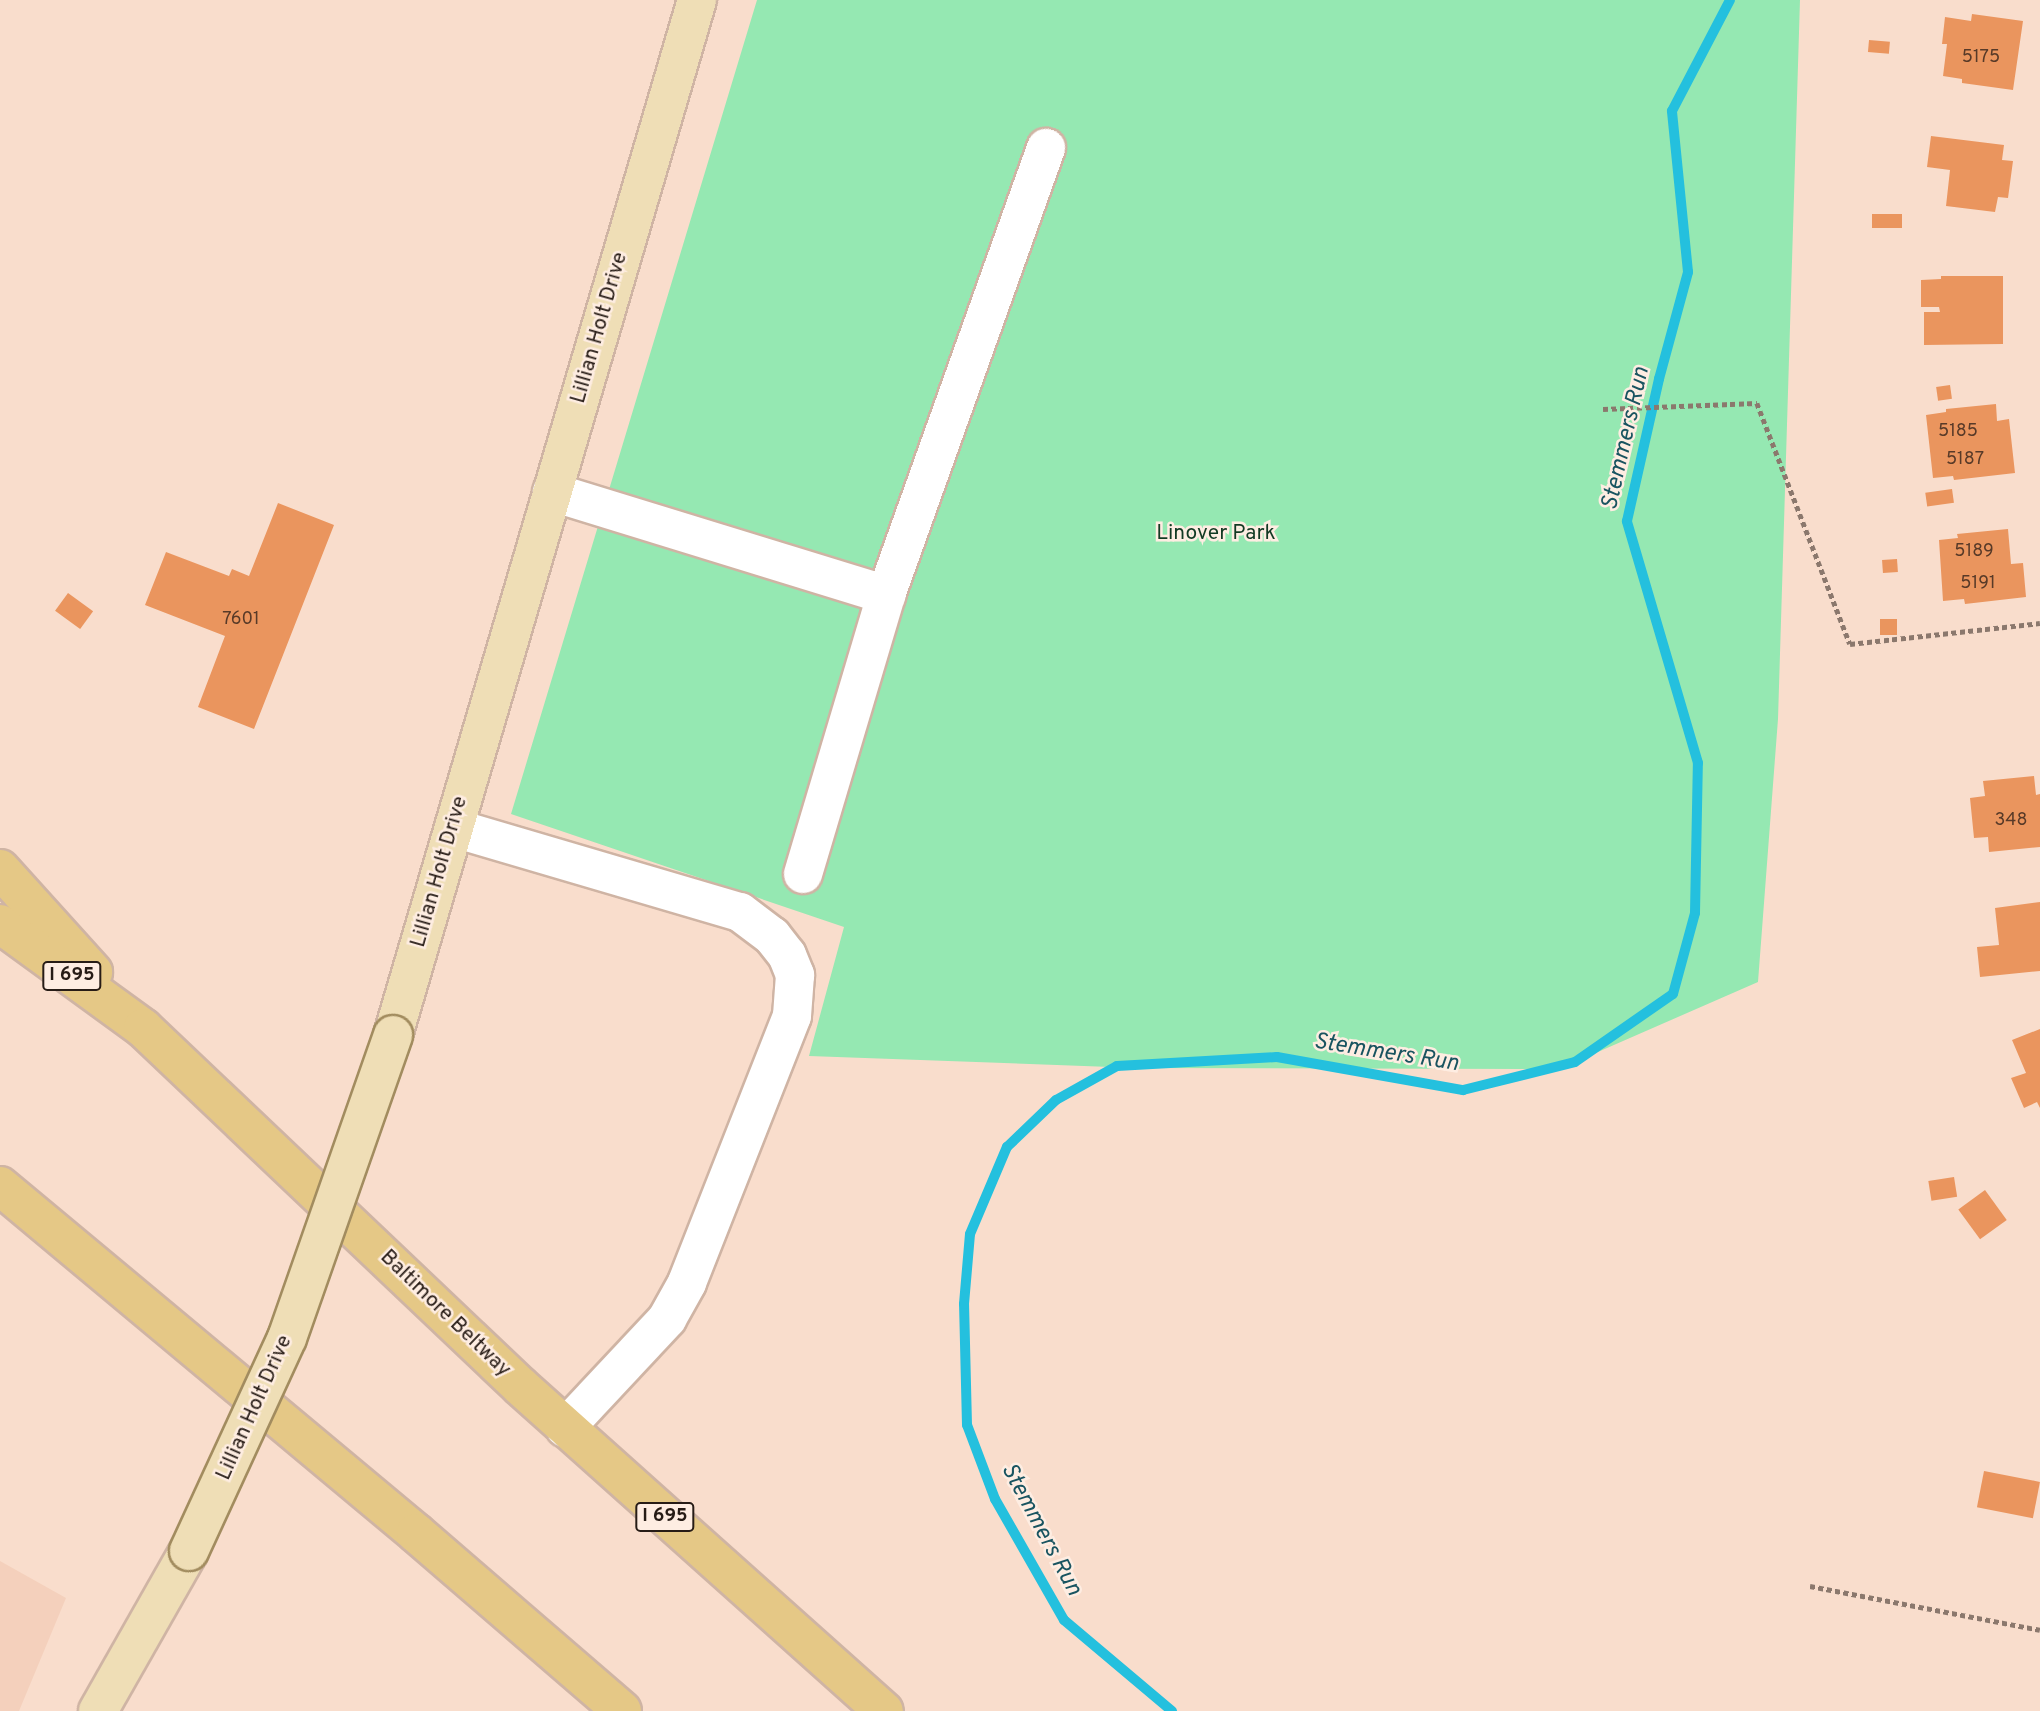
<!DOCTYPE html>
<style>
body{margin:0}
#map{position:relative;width:2040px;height:1711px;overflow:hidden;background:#f9ddcc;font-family:Overpass,sans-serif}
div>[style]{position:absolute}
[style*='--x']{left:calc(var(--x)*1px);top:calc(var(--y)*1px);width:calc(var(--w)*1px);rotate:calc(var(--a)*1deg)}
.built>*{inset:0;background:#f4d0bc}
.green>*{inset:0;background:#95e8b2}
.stream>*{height:10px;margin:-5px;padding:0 5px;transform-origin:5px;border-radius:5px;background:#24c0de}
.building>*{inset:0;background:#ea955e;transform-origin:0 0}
.path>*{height:4.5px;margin-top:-2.25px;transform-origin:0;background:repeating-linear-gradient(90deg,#8b786d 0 5px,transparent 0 8.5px)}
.roads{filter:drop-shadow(2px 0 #cfb4a4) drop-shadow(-2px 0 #cfb4a4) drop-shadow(0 2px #cfb4a4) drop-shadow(0 -2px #cfb4a4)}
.minor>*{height:38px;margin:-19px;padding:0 19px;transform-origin:19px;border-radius:19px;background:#fff}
.major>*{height:38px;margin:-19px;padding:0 19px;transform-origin:19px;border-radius:19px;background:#efdeb6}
.highway>*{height:38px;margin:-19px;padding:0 19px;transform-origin:19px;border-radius:19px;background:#e5c886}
.bridges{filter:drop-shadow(2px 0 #a28c5f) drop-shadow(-2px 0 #a28c5f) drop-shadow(0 2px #a28c5f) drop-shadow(0 -2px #a28c5f)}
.major-bridge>*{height:38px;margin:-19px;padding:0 19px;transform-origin:19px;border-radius:19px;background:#efdeb6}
span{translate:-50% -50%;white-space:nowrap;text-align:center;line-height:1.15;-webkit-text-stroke:5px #feede2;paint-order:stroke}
.number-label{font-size:18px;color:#583a28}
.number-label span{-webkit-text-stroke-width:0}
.shield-label span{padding:2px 5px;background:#feede2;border:2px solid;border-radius:5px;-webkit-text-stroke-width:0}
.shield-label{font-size:19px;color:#271c16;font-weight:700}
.street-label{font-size:21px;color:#271c16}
.park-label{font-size:21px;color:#123a23}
.water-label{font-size:23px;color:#195460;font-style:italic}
</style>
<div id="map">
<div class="built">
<i style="clip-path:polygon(0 1561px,66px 1598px,19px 1711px,0 1711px)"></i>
</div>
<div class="green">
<i style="clip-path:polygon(757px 0,1800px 0,1778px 719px,1758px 982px,1559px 1069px,1138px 1068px,809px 1056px,844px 927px,511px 814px)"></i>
</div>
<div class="stream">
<i style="--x:1172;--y:1711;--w:141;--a:-139.9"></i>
<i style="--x:1064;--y:1620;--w:139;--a:-119.7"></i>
<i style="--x:995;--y:1499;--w:79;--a:-110.7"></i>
<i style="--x:967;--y:1425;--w:121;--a:-91.4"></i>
<i style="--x:964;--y:1304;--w:70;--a:-85.1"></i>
<i style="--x:970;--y:1234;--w:95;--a:-67"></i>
<i style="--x:1007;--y:1147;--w:68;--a:-43.8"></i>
<i style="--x:1056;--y:1100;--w:70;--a:-29.1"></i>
<i style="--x:1117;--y:1066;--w:160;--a:-3.2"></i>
<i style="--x:1277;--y:1057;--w:189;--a:10.1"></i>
<i style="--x:1463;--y:1090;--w:115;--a:-14"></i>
<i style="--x:1575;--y:1062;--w:119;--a:-34.8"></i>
<i style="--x:1673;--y:994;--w:84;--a:-74.8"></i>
<i style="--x:1695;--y:913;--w:150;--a:-88.9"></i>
<i style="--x:1698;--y:763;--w:252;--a:-106.4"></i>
<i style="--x:1627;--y:521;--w:146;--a:-77.3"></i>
<i style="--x:1659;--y:379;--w:111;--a:-74.8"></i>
<i style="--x:1688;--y:272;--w:162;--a:-95.7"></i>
<i style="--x:1672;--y:111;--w:125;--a:-62.4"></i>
</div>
<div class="building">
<i style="clip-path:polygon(1972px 14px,2023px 21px,2013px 90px,1962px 83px,1962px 79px,1943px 76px,1947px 44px,1942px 44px,1945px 17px,1971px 21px)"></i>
<i style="left:1869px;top:40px;width:21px;height:12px;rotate:5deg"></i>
<i style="clip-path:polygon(1931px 136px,2004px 145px,2002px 160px,2013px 161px,2008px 198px,1998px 197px,1995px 212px,1946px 206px,1950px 170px,1927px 167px)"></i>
<i style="left:1872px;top:214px;width:30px;height:14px"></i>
<i style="clip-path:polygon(1941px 276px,2003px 276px,2003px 344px,1924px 345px,1924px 312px,1940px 312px,1939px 307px,1921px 307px,1921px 280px,1941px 279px)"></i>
<i style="left:1950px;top:385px;width:14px;height:14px;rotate:82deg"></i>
<i style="clip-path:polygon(1996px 404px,1997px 421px,2009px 419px,2015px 473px,1954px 480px,1953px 476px,1933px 478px,1926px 415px,1946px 412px,1946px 409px)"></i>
<i style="left:1952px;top:489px;width:14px;height:27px;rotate:82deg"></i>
<i style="clip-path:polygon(278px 503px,334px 525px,254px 729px,198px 707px,225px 636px,145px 605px,166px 552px,229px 576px,232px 569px,249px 576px)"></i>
<i style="clip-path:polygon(2008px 529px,2011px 564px,2023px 563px,2026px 597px,1965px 604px,1964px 599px,1943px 601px,1939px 540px,1958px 538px,1957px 534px)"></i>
<i style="left:1897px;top:559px;width:13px;height:15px;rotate:86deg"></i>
<i style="left:68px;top:593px;width:31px;height:22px;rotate:36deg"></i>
<i style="left:1897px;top:619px;width:16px;height:17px;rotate:90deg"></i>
<i style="clip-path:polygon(2034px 776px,2036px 795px,2040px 794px,2040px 847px,1989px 852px,1988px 837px,1974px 838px,1970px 798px,1985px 796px,1983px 781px)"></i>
<i style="clip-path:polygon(2040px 902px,2040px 971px,1980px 977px,1977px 947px,1999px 945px,1995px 908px)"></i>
<i style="clip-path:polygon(2040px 1029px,2040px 1108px,2037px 1102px,2024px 1108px,2011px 1078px,2026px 1073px,2012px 1040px)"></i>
<i style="left:1954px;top:1177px;width:20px;height:26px;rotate:81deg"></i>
<i style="left:1985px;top:1190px;width:37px;height:33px;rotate:54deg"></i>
<i style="left:1984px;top:1471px;width:57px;height:37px;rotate:11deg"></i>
</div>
<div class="path">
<i style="--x:1603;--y:409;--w:154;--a:-2.2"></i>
<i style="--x:1757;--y:403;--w:258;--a:68.9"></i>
<i style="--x:1850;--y:644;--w:191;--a:-6.3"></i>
<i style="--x:1810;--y:1586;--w:234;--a:10.8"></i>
</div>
<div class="roads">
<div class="minor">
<i style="--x:552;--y:492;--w:350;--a:17.1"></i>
<i style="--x:454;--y:828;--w:298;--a:16.4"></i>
<i style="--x:740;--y:912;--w:40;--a:37"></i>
<i style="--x:772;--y:936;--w:24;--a:52"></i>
<i style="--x:787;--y:955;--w:22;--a:68"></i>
<i style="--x:795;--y:975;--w:41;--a:94.2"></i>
<i style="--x:792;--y:1016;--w:287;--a:111.5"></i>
<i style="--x:687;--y:1283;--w:41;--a:119.1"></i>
<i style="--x:667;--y:1319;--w:149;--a:133.1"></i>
<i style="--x:803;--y:874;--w:291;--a:-73.4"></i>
<i style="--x:886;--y:595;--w:475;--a:-70.3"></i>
</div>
<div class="major">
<i style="--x:393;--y:1035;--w:1079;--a:-73.63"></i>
<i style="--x:98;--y:1711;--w:184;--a:-60.4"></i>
</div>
<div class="highway">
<i style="--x:0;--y:869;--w:139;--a:47.9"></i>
<i style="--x:0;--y:924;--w:177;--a:36"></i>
<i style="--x:143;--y:1028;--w:520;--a:43.52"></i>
<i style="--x:520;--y:1386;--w:488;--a:41.8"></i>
<i style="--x:0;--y:1186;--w:542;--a:39.83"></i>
<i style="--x:416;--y:1533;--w:272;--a:40.8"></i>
</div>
</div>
<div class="bridges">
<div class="major-bridge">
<i style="--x:189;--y:1551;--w:234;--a:-65.3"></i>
<i style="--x:287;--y:1338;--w:321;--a:-70.7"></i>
</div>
</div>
<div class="number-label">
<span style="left:1981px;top:58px">5175</span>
<span style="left:1958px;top:432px">5185</span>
<span style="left:1965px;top:460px">5187</span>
<span style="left:1974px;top:552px">5189</span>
<span style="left:1978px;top:584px">5191</span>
<span style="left:241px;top:620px">7601</span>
<span style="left:2011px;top:821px">348</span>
</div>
<div class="shield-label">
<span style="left:72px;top:976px">I 695</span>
<span style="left:665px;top:1517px">I 695</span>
</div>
<div class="street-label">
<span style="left:600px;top:328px;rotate:-74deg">Lillian Holt Drive</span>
<span style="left:440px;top:872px;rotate:-74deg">Lillian Holt Drive</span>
<span style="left:445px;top:1314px;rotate:44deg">Baltimore Beltway</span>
<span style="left:255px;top:1408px;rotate:-66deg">Lillian Holt Drive</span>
</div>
<div class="park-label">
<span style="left:1216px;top:534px">Linover Park</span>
</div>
<div class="water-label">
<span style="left:1627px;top:439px;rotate:-77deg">Stemmers Run</span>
<span style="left:1386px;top:1054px;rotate:9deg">Stemmers Run</span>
<span style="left:1040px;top:1530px;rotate:62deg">Stemmers Run</span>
</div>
</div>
